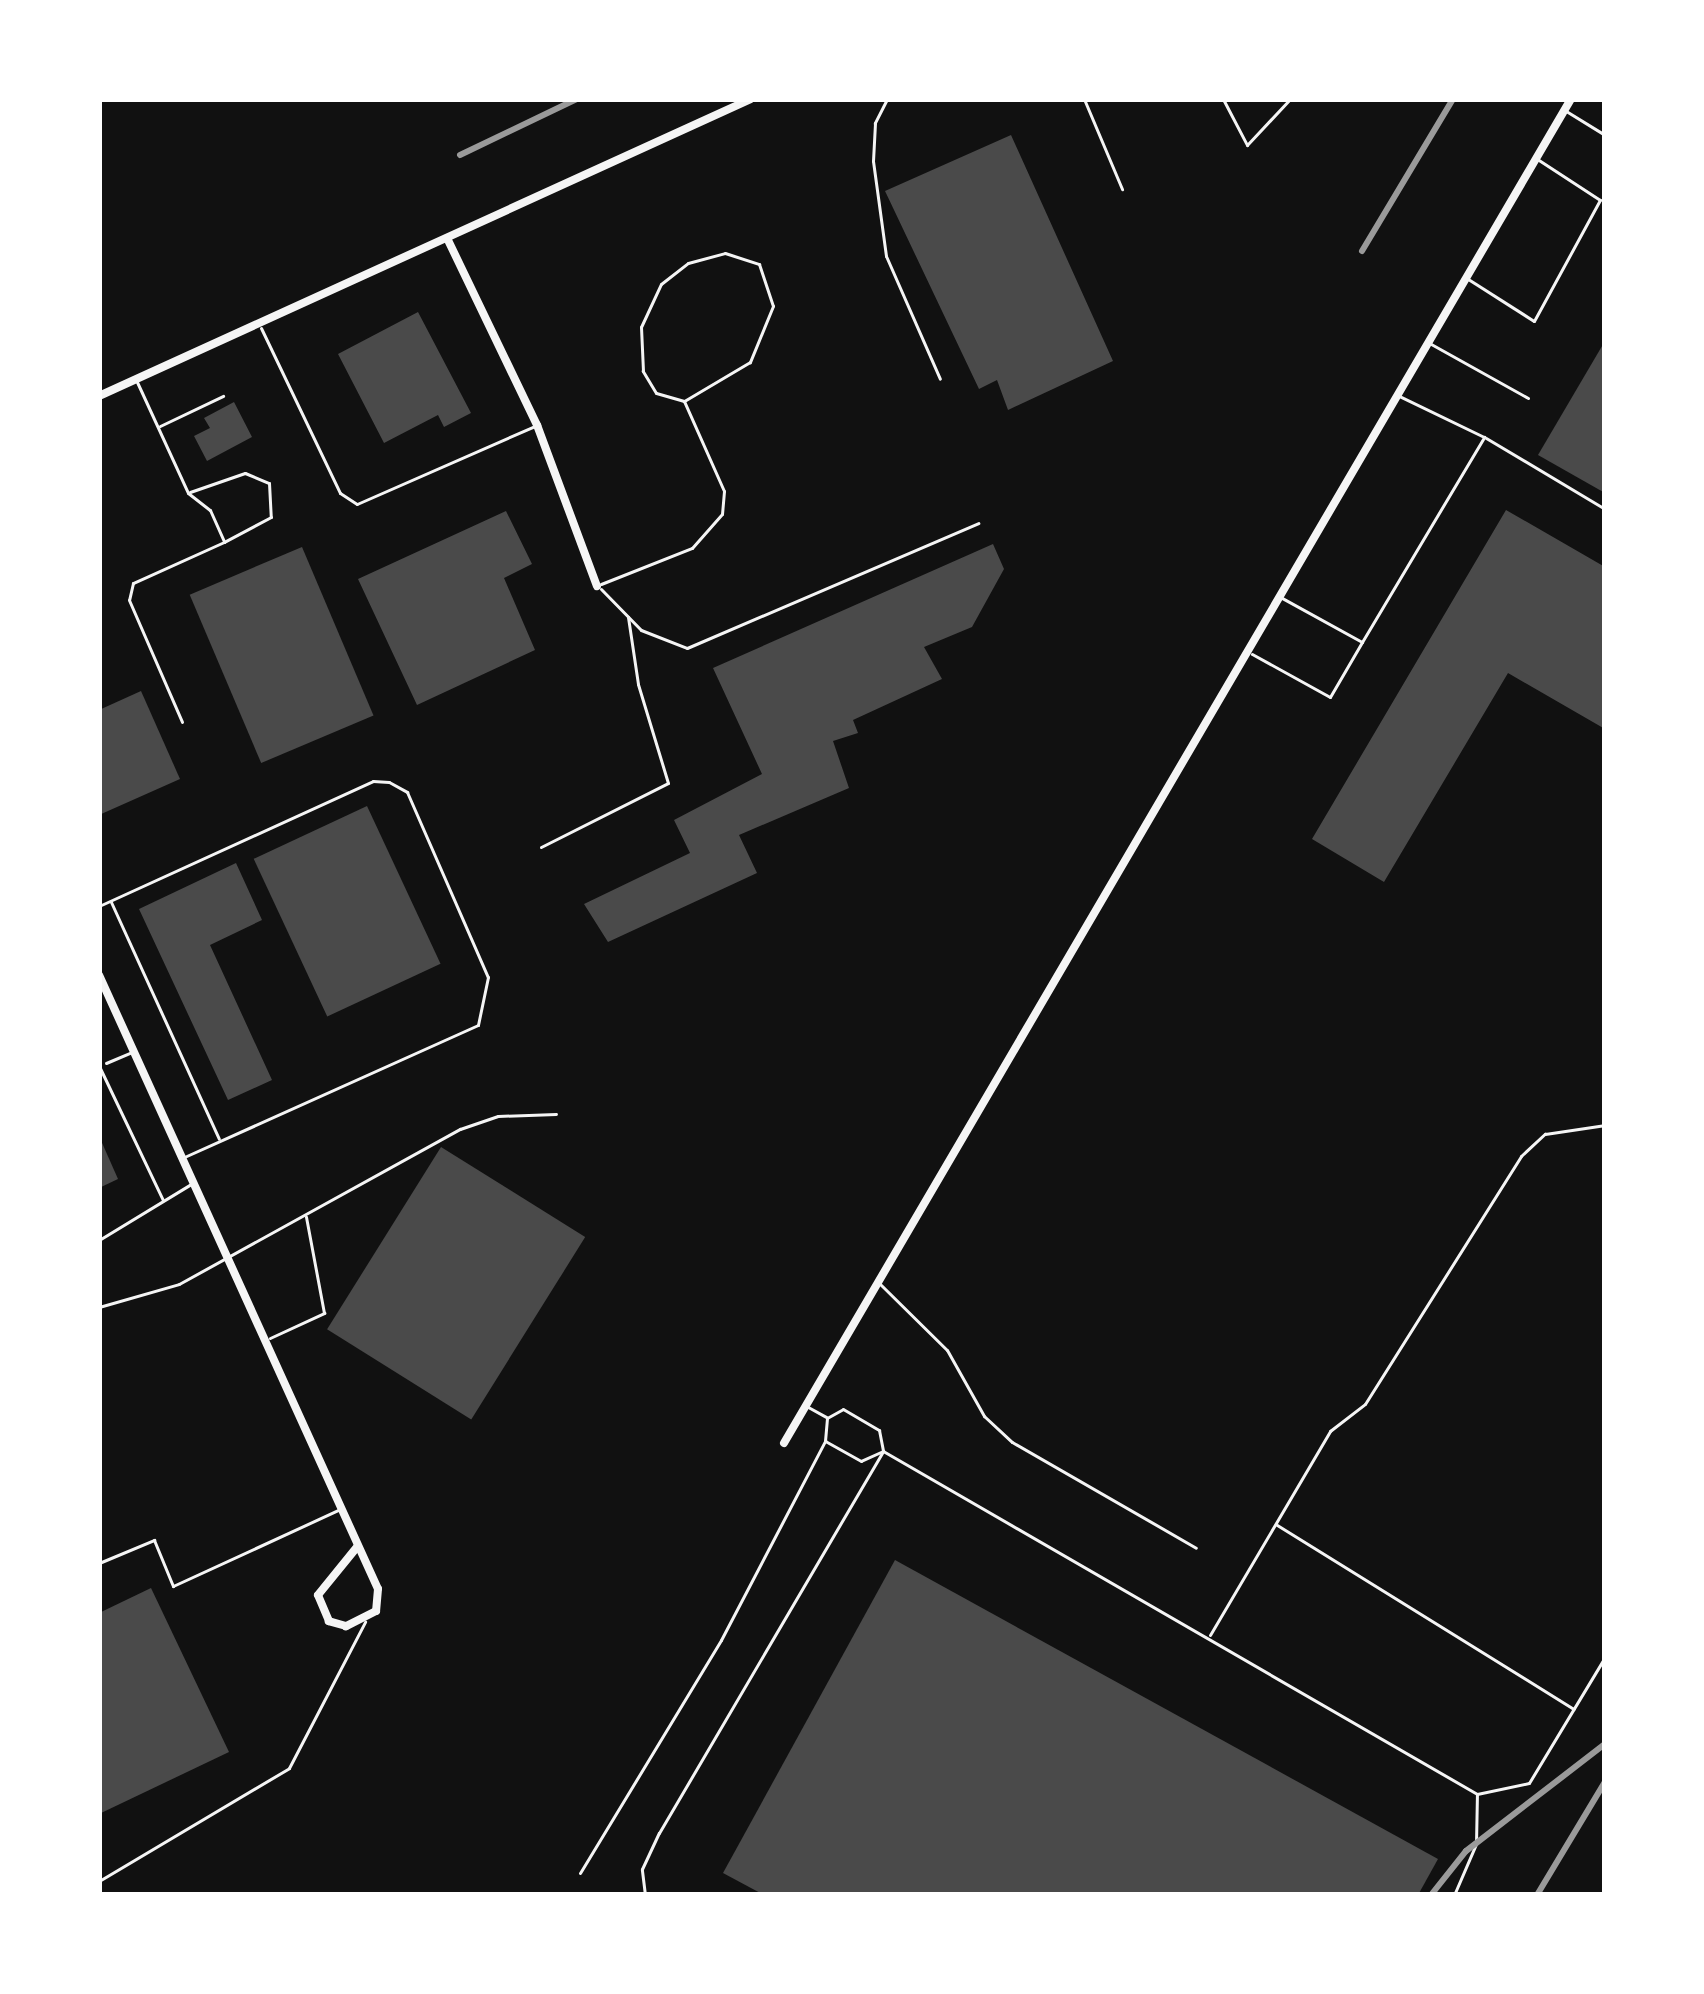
<!DOCTYPE html>
<style>
body{margin:0}
#map{position:relative;width:1704px;height:1994px;overflow:hidden;background:#111;font-family:Ubuntu,sans-serif}
div>[style]{position:absolute}
[style*='--x']{left:calc(var(--x)*1px);top:calc(var(--y)*1px);width:calc(var(--w)*1px);rotate:calc(var(--a)*1deg)}
.building>*{inset:0;background:#4a4a4a;transform-origin:0 0}
.service>*{height:3px;margin:-1.5px;padding:0 1.5px;transform-origin:1.5px;border-radius:1.5px;background:#f5f5f5}
.minor>*{height:8px;margin:-4px;padding:0 4px;transform-origin:4px;border-radius:4px;background:#f5f5f5}
.rail>*{height:6px;margin:-3px;padding:0 3px;transform-origin:3px;border-radius:3px;background:#9a9a9a}
span{translate:-50% -50%;white-space:nowrap;text-align:center;line-height:1.15;-webkit-text-stroke:9px #fff;paint-order:stroke}
.frame{position:absolute;inset:0;border:102px solid #fff;pointer-events:none}
</style>
<div id="map">
<div class="building">
<i style="clip-path:polygon(1011px 135px,1113px 361px,1008px 410px,997px 380px,979px 389px,885px 191px)"></i>
<i style="clip-path:polygon(418px 312px,471px 413px,444px 427px,438px 415px,384px 443px,338px 354px)"></i>
<i style="clip-path:polygon(1605px 341px,1605px 493px,1538px 455px)"></i>
<i style="clip-path:polygon(234px 402px,252px 437px,207px 461px,194px 436px,210px 428px,204px 418px)"></i>
<i style="clip-path:polygon(1506px 510px,1605px 567px,1605px 729px,1508px 673px,1384px 882px,1312px 839px)"></i>
<i style="clip-path:polygon(506px 511px,532px 564px,504px 578px,535px 650px,417px 705px,358px 579px)"></i>
<i style="clip-path:polygon(993px 544px,1004px 569px,972px 627px,924px 647px,942px 679px,853px 720px,858px 733px,833px 741px,849px 788px,739px 835px,757px 873px,608px 942px,584px 904px,690px 853px,674px 820px,762px 774px,713px 668px)"></i>
<i style="left:302px;top:547px;width:183px;height:122px;rotate:67deg"></i>
<i style="clip-path:polygon(141px 691px,180px 779px,99px 815px,99px 710px)"></i>
<i style="left:367px;top:806px;width:174px;height:125px;rotate:65deg"></i>
<i style="clip-path:polygon(236px 863px,262px 920px,210px 945px,272px 1080px,228px 1100px,139px 909px)"></i>
<i style="clip-path:polygon(99px 1136px,118px 1179px,99px 1188px)"></i>
<i style="left:441px;top:1147px;width:170px;height:215px;rotate:32deg"></i>
<i style="clip-path:polygon(895px 1560px,1438px 1859px,1418px 1895px,764px 1895px,723px 1873px)"></i>
<i style="clip-path:polygon(151px 1588px,229px 1752px,99px 1814px,99px 1613px)"></i>
</div>
<div class="service">
<i style="--x:887;--y:99;--w:27;--a:117"></i>
<i style="--x:875;--y:123;--w:38;--a:93"></i>
<i style="--x:873;--y:161;--w:96;--a:82.2"></i>
<i style="--x:886;--y:256;--w:134;--a:66.3"></i>
<i style="--x:946;--y:99;--w:63;--a:0"></i>
<i style="--x:1084;--y:99;--w:98;--a:67.1"></i>
<i style="--x:1223;--y:99;--w:52;--a:62.4"></i>
<i style="--x:1247;--y:145;--w:63;--a:-46.9"></i>
<i style="--x:1566;--y:111;--w:46;--a:31.6"></i>
<i style="--x:1468;--y:279;--w:78;--a:32.5"></i>
<i style="--x:1534;--y:321;--w:138;--a:-61.4"></i>
<i style="--x:1600;--y:200;--w:75;--a:-146.9"></i>
<i style="--x:261;--y:328;--w:183;--a:64.4"></i>
<i style="--x:340;--y:493;--w:20;--a:33"></i>
<i style="--x:357;--y:504;--w:194;--a:-23.7"></i>
<i style="--x:1431;--y:344;--w:111;--a:29.1"></i>
<i style="--x:137;--y:382;--w:122;--a:65.3"></i>
<i style="--x:188;--y:493;--w:28;--a:38"></i>
<i style="--x:210;--y:510;--w:35;--a:66"></i>
<i style="--x:224;--y:542;--w:100;--a:155.7"></i>
<i style="--x:133;--y:583;--w:17;--a:103"></i>
<i style="--x:129;--y:600;--w:133;--a:66.5"></i>
<i style="--x:160;--y:426;--w:70;--a:-25.5"></i>
<i style="--x:1486;--y:438;--w:139;--a:30.8"></i>
<i style="--x:190;--y:492;--w:58;--a:-19.1"></i>
<i style="--x:245;--y:473;--w:26;--a:23"></i>
<i style="--x:269;--y:483;--w:34;--a:87"></i>
<i style="--x:271;--y:517;--w:53;--a:152"></i>
<i style="--x:601;--y:584;--w:98;--a:-21.6"></i>
<i style="--x:692;--y:548;--w:45;--a:-48.6"></i>
<i style="--x:722;--y:514;--w:23;--a:-85"></i>
<i style="--x:724;--y:491;--w:98;--a:-114"></i>
<i style="--x:684;--y:401;--w:29;--a:-164"></i>
<i style="--x:656;--y:393;--w:26;--a:-121"></i>
<i style="--x:643;--y:371;--w:44;--a:-92.6"></i>
<i style="--x:641;--y:327;--w:47;--a:-65.1"></i>
<i style="--x:661;--y:284;--w:34;--a:-38"></i>
<i style="--x:688;--y:263;--w:38;--a:-15"></i>
<i style="--x:725;--y:253;--w:36;--a:18"></i>
<i style="--x:759;--y:264;--w:44;--a:71.6"></i>
<i style="--x:773;--y:306;--w:61;--a:112.3"></i>
<i style="--x:750;--y:362;--w:77;--a:149.4"></i>
<i style="--x:601;--y:589;--w:57;--a:45.7"></i>
<i style="--x:641;--y:630;--w:49;--a:21.4"></i>
<i style="--x:687;--y:648;--w:317;--a:-23.2"></i>
<i style="--x:1362;--y:642;--w:239;--a:-59.2"></i>
<i style="--x:1484;--y:437;--w:94;--a:-154.2"></i>
<i style="--x:1252;--y:654;--w:89;--a:28.9"></i>
<i style="--x:1330;--y:697;--w:64;--a:-59.8"></i>
<i style="--x:1362;--y:642;--w:91;--a:-151.2"></i>
<i style="--x:541;--y:847;--w:142;--a:-26.7"></i>
<i style="--x:668;--y:783;--w:103;--a:-106.9"></i>
<i style="--x:638;--y:684;--w:68;--a:-98.5"></i>
<i style="--x:111;--y:902;--w:260;--a:65.5"></i>
<i style="--x:99;--y:906;--w:301;--a:-24.5"></i>
<i style="--x:373;--y:781;--w:16;--a:4"></i>
<i style="--x:389;--y:782;--w:21;--a:29"></i>
<i style="--x:407;--y:792;--w:202;--a:66.4"></i>
<i style="--x:488;--y:977;--w:49;--a:101.8"></i>
<i style="--x:478;--y:1025;--w:322;--a:155.8"></i>
<i style="--x:106;--y:1063;--w:26;--a:-23"></i>
<i style="--x:99;--y:1066;--w:148;--a:64.5"></i>
<i style="--x:99;--y:1240;--w:108;--a:-31.3"></i>
<i style="--x:879;--y:1283;--w:95;--a:44.6"></i>
<i style="--x:947;--y:1350;--w:76;--a:60.7"></i>
<i style="--x:984;--y:1416;--w:38;--a:43"></i>
<i style="--x:1012;--y:1442;--w:212;--a:29.9"></i>
<i style="--x:99;--y:1307;--w:83;--a:-16"></i>
<i style="--x:179;--y:1284;--w:321;--a:-28.9"></i>
<i style="--x:460;--y:1129;--w:40;--a:-18.9"></i>
<i style="--x:498;--y:1116;--w:58;--a:-2"></i>
<i style="--x:270;--y:1338;--w:60;--a:-24.8"></i>
<i style="--x:324;--y:1313;--w:98;--a:-100.6"></i>
<i style="--x:808;--y:1407;--w:21;--a:29"></i>
<i style="--x:843;--y:1409;--w:42;--a:30.3"></i>
<i style="--x:879;--y:1430;--w:21;--a:79"></i>
<i style="--x:883;--y:1451;--w:24;--a:156"></i>
<i style="--x:861;--y:1461;--w:41;--a:-150.9"></i>
<i style="--x:825;--y:1441;--w:23;--a:-85"></i>
<i style="--x:827;--y:1418;--w:18;--a:-29"></i>
<i style="--x:1277;--y:1525;--w:349;--a:31.8"></i>
<i style="--x:99;--y:1563;--w:60;--a:-22.7"></i>
<i style="--x:154;--y:1540;--w:50;--a:67.6"></i>
<i style="--x:173;--y:1586;--w:182;--a:-24.7"></i>
<i style="--x:1210;--y:1635;--w:237;--a:-59.5"></i>
<i style="--x:1330;--y:1431;--w:44;--a:-37.6"></i>
<i style="--x:1365;--y:1404;--w:293;--a:-57.8"></i>
<i style="--x:1521;--y:1156;--w:33;--a:-43"></i>
<i style="--x:1545;--y:1134;--w:61;--a:-8.5"></i>
<i style="--x:580;--y:1873;--w:272;--a:-58.8"></i>
<i style="--x:721;--y:1640;--w:225;--a:-62.4"></i>
<i style="--x:99;--y:1881;--w:221;--a:-30.7"></i>
<i style="--x:289;--y:1768;--w:165;--a:-62.5"></i>
<i style="--x:645;--y:1895;--w:26;--a:-97"></i>
<i style="--x:642;--y:1869;--w:40;--a:-65"></i>
<i style="--x:659;--y:1833;--w:443;--a:-59.6"></i>
<i style="--x:883;--y:1451;--w:686;--a:30"></i>
<i style="--x:1477;--y:1794;--w:53;--a:-11.9"></i>
<i style="--x:1529;--y:1783;--w:147;--a:-58.9"></i>
<i style="--x:1454;--y:1895;--w:56;--a:-66.7"></i>
<i style="--x:1476;--y:1844;--w:50;--a:-88.9"></i>
</div>
<div class="minor">
<i style="--x:447;--y:238;--w:208;--a:64.3"></i>
<i style="--x:537;--y:425;--w:172;--a:69.6"></i>
<i style="--x:99;--y:396;--w:716;--a:-24.49"></i>
<i style="--x:99;--y:975;--w:674;--a:65.56"></i>
<i style="--x:378;--y:1589;--w:22;--a:95"></i>
<i style="--x:376;--y:1611;--w:34;--a:153"></i>
<i style="--x:346;--y:1626;--w:18;--a:-164"></i>
<i style="--x:329;--y:1621;--w:28;--a:-113"></i>
<i style="--x:318;--y:1595;--w:62;--a:-50.9"></i>
<i style="--x:784;--y:1443;--w:1557;--a:-59.65"></i>
</div>
<div class="rail">
<i style="--x:460;--y:155;--w:130;--a:-25.6"></i>
<i style="--x:1362;--y:251;--w:177;--a:-59.1"></i>
<i style="--x:1431;--y:1895;--w:56;--a:-51.5"></i>
<i style="--x:1466;--y:1851;--w:175;--a:-37.6"></i>
<i style="--x:1537;--y:1895;--w:132;--a:-59"></i>
</div>
<div class="frame"></div>
</div>
